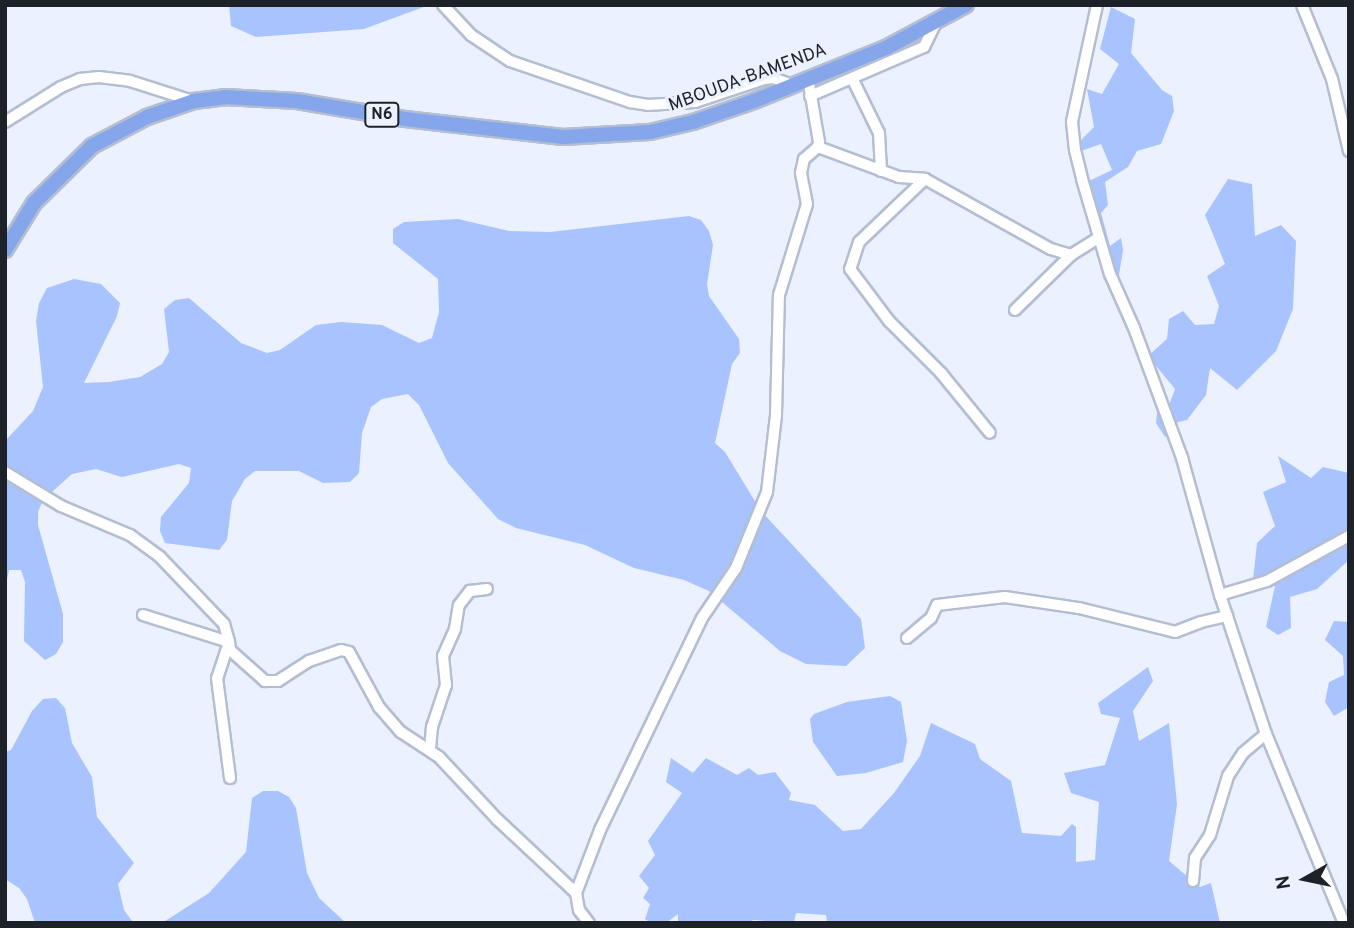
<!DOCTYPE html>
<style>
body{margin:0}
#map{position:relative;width:1354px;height:928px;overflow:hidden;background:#ebf1fe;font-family:Overpass,sans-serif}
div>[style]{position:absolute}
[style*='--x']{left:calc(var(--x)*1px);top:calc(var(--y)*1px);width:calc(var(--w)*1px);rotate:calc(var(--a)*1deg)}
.forest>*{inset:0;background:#a8c3fd}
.roads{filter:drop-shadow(2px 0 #b4bed2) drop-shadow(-2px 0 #b4bed2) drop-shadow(0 2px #b4bed2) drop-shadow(0 -2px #b4bed2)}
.minor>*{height:10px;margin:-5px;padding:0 5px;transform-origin:5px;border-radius:5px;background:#fff}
.highway>*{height:14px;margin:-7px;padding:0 7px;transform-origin:7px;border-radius:7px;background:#86a6ec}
span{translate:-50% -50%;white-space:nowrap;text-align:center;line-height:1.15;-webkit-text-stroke:6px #ebf1fe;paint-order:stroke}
.shield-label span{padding:2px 5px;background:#ebf1fe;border:2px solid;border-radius:5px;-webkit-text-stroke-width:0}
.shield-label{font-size:16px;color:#1d2128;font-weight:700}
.street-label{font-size:18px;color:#1d2128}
.frame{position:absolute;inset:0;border:7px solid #1d2128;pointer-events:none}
.north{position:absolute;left:1270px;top:844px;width:70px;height:70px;-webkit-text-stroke:5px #ebf1fe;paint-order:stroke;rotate:261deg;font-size:19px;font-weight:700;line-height:28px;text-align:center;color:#1d2128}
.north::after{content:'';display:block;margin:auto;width:24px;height:32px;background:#1d2128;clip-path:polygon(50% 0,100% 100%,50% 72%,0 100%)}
</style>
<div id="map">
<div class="forest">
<i style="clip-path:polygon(229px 5px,429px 5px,364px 29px,256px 37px,231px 26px)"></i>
<i style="clip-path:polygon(1111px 7px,1135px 19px,1131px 53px,1162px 90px,1172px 96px,1174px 111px,1161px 144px,1137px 151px,1128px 167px,1105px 182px,1108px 205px,1101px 213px,1110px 246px,1121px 238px,1123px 250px,1119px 275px,1111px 281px,1085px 183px,1112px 170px,1101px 144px,1081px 151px,1081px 140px,1094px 127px,1087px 89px,1102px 94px,1119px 64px,1100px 49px)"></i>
<i style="clip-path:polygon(1228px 179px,1252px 184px,1255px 236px,1281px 225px,1296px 241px,1293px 309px,1276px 351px,1237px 390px,1210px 368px,1206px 395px,1187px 420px,1175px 423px,1165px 437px,1156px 423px,1157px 413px,1168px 408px,1175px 389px,1148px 356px,1167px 339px,1169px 319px,1183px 311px,1195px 325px,1214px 324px,1219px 306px,1207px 276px,1225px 264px,1205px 215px)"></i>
<i style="clip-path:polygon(689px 216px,701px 220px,709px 231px,713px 245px,707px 284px,709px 296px,739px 339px,740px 353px,732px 364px,715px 443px,725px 452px,761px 511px,861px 619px,865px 648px,846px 666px,806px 664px,780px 651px,709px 591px,684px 580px,634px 568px,585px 545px,516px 528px,498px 519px,448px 463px,419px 405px,408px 394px,382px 399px,371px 407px,362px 433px,359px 473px,350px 482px,323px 483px,299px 471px,255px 471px,245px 479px,232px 501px,227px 540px,219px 550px,165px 543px,160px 531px,161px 517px,189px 483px,191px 468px,179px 464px,122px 477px,96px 469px,72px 474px,43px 500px,38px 512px,38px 525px,63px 614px,63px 642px,56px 654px,45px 660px,24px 641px,25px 582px,21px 570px,9px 570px,5px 589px,5px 441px,33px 411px,43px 387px,36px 321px,39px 303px,47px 288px,74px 279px,101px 284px,120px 303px,117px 316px,84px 383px,109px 382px,140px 377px,162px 364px,169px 352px,164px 309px,175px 300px,189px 298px,241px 343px,267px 353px,280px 350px,316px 325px,341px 322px,382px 325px,419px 343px,432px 338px,439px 312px,438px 279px,393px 243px,393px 229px,404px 222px,458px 219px,509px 231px,550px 232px)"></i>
<i style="clip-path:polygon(1278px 456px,1311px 478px,1323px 467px,1349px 473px,1349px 560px,1317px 589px,1290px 597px,1291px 628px,1278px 635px,1266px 627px,1275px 586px,1253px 580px,1257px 543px,1275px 526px,1263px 492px,1286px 482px)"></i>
<i style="clip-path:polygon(1334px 621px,1349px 622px,1349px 707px,1334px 716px,1325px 702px,1329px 682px,1344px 675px,1343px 656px,1325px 640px)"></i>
<i style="clip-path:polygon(1148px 667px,1153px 681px,1133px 711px,1139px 741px,1169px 723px,1177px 804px,1169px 861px,1200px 887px,1211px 883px,1220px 923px,827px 923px,826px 915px,796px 913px,794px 923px,753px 920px,750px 923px,678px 923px,678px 914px,666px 923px,651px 923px,645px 919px,650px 904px,643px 898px,649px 888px,639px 876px,655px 855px,648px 841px,682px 793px,666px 782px,671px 758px,693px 773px,706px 758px,737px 775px,749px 768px,758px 775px,775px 772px,791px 793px,789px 800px,815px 805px,843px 831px,861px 829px,894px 793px,920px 756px,931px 723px,975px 744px,980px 759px,1011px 781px,1022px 833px,1061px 836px,1072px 824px,1076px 827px,1076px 862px,1095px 860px,1099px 802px,1071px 793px,1064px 773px,1105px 765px,1120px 718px,1101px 714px,1098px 703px)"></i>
<i style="clip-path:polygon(890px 696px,901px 702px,907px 741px,903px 762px,866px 773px,837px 776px,813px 742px,810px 719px,814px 714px,847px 702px)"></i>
<i style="clip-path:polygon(56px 698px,65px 708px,72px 743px,92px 777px,97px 817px,134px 863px,118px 884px,124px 910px,132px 921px,162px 923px,209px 893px,246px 852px,252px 798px,263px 791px,278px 791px,289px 797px,296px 808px,307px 873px,319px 898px,346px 923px,35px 923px,27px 899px,19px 888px,5px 879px,5px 752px,11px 750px,32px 711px,43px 699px)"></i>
</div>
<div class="roads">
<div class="minor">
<i style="--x:443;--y:5;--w:41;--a:47"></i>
<i style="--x:471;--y:35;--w:47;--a:33.7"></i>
<i style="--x:510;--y:61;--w:127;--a:18.9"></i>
<i style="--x:630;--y:102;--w:18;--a:9"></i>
<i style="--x:648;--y:105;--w:47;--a:-3.7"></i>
<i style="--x:695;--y:102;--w:73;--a:-18.4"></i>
<i style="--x:764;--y:79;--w:9;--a:-6"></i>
<i style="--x:773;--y:78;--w:20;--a:20"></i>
<i style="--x:1097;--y:5;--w:120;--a:102.1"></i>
<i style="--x:1072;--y:122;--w:28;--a:84"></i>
<i style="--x:1075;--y:150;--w:30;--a:76"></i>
<i style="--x:1082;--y:179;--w:99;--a:73.6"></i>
<i style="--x:1110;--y:274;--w:59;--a:66"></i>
<i style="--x:1134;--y:328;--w:139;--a:69.7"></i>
<i style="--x:1182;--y:458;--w:142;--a:74.5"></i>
<i style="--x:1220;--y:595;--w:146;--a:71.7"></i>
<i style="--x:1266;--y:734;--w:204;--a:67.6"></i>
<i style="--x:1302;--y:5;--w:80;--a:67.9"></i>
<i style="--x:1332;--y:79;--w:74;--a:76.7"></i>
<i style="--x:853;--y:80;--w:59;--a:63.9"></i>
<i style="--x:879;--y:133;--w:38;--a:87"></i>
<i style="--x:810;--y:96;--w:124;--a:-23.3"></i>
<i style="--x:924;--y:47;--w:25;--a:-64"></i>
<i style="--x:5;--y:122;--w:66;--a:-32"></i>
<i style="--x:61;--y:87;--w:21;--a:-23"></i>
<i style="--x:80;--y:79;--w:19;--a:-6"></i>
<i style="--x:99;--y:77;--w:31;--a:7"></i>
<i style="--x:130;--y:81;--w:66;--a:17.6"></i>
<i style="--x:818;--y:147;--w:86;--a:20.3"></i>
<i style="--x:899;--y:177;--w:26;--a:4"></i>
<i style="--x:925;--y:179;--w:144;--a:29.1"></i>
<i style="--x:1051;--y:249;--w:21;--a:17"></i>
<i style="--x:925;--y:179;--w:91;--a:136.3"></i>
<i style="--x:859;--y:242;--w:28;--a:108"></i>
<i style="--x:850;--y:269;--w:65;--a:53.1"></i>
<i style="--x:889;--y:321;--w:74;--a:45"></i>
<i style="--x:941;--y:373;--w:77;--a:50.8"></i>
<i style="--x:1015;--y:310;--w:78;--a:-44.5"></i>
<i style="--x:1071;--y:255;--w:32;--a:-32"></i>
<i style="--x:5;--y:472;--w:66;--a:31.3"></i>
<i style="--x:61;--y:506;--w:75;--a:22.8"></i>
<i style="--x:130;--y:535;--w:37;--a:36"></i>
<i style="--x:160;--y:557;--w:93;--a:46.3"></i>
<i style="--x:224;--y:624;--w:19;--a:74"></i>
<i style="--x:229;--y:642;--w:38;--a:108"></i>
<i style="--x:217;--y:678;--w:101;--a:82.6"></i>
<i style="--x:1220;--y:595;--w:49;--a:-16.6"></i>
<i style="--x:1267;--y:581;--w:94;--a:-28.8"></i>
<i style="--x:143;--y:615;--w:90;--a:17.4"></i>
<i style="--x:229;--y:642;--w:8;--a:83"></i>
<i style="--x:230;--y:650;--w:47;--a:41.5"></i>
<i style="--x:265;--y:681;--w:13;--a:0"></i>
<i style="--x:278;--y:681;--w:37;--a:-33"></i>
<i style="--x:309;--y:661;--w:34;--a:-19"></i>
<i style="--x:341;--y:650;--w:8;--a:14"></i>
<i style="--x:349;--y:652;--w:63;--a:61.4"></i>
<i style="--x:379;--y:707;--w:33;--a:49"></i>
<i style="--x:401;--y:732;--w:45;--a:33.3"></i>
<i style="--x:439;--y:757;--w:86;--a:46.9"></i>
<i style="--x:498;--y:820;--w:107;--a:43.1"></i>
<i style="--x:907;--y:638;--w:31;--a:-40"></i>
<i style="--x:931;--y:618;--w:14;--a:-65"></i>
<i style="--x:937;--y:605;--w:68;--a:-6.7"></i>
<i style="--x:1005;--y:597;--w:75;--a:8.5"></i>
<i style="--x:1079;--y:608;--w:99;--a:14"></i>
<i style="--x:1175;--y:632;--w:28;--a:-21"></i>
<i style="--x:1201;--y:622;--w:27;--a:-13"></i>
<i style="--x:430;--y:749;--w:22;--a:-85"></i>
<i style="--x:432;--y:727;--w:44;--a:-71.6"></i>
<i style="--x:446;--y:685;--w:29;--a:-96"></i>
<i style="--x:443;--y:656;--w:30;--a:-66"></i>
<i style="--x:455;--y:629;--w:24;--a:-81"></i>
<i style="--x:459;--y:605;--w:18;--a:-52"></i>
<i style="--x:470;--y:591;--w:17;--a:-7"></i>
<i style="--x:1193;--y:881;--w:23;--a:-85"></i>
<i style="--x:1195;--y:858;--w:27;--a:-57"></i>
<i style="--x:1210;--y:835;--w:62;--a:-73"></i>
<i style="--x:1228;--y:776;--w:27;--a:-57"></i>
<i style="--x:1243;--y:753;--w:30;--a:-40"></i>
<i style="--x:589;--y:923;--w:16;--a:-128"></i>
<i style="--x:579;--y:910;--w:17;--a:-100"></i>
<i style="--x:576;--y:893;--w:67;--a:-69.1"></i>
<i style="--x:600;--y:830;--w:235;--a:-64.3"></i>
<i style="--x:702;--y:618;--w:60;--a:-55.8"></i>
<i style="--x:736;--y:568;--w:82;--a:-67.8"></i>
<i style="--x:767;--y:492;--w:78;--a:-83.3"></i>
<i style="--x:776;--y:415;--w:120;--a:-88.6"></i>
<i style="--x:779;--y:295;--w:95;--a:-72.9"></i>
<i style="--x:807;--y:204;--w:32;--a:-101"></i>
<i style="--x:801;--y:173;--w:14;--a:-78"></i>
<i style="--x:804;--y:159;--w:18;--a:-41"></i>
<i style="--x:818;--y:147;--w:5;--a:-79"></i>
<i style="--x:819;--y:142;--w:65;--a:-99.8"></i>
</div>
<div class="highway">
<i style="--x:5;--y:250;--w:55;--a:-58.3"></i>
<i style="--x:34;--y:203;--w:81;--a:-44.5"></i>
<i style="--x:92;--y:146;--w:62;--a:-27.8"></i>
<i style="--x:147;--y:117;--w:50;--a:-18.8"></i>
<i style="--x:194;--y:101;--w:31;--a:-7"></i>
<i style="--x:225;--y:97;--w:72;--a:3.2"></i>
<i style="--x:297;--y:101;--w:109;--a:9.5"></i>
<i style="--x:405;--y:119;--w:159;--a:6.5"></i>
<i style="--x:563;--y:137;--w:87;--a:-3.3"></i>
<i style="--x:650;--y:132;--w:44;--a:-13.1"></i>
<i style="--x:693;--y:122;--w:65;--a:-19"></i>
<i style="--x:754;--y:101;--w:142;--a:-21.9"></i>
<i style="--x:886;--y:48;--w:91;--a:-28.3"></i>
</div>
</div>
<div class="shield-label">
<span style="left:382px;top:115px">N6</span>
</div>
<div class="street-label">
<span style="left:748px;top:79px;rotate:-20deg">MBOUDA-BAMENDA</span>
</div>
<div class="frame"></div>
<div class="north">N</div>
</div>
